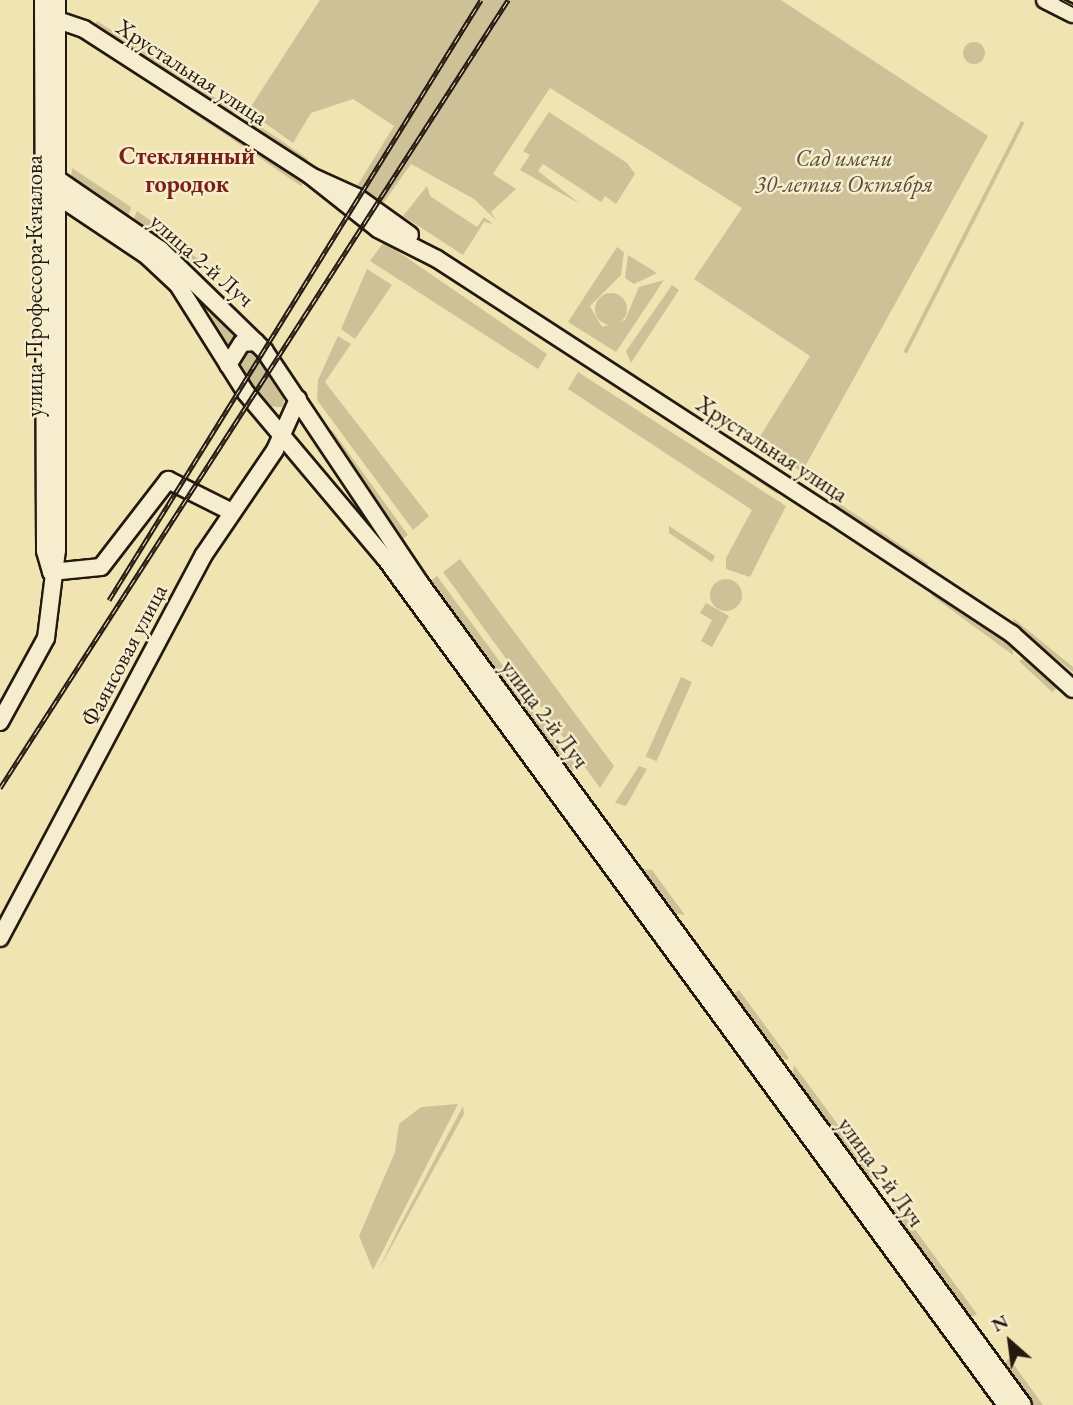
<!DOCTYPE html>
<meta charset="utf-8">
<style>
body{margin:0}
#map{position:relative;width:1073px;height:1405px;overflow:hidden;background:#f1e4b3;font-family:"EB Garamond",serif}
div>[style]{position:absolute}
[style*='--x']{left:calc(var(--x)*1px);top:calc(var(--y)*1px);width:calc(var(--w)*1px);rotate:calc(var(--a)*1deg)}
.green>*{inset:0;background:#cec197;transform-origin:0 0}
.round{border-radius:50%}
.roads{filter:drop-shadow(2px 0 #24190f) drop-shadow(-2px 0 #24190f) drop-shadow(0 2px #24190f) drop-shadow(0 -2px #24190f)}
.secondary>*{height:16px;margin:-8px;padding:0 8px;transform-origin:8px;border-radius:8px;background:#f6edce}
.tram>*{height:2px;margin:-1px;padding:0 1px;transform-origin:1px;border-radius:1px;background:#24190f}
.rail>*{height:5px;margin-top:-2.5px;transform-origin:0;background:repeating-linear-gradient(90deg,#f6edce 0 8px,#24190f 0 16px);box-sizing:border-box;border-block:2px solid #24190f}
span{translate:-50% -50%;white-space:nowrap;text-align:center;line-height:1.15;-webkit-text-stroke:5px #f6edce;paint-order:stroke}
.street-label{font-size:23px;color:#24190f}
.park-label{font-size:23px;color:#574b38;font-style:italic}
.neighbourhood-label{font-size:24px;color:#7a1f14;font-weight:700}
.north{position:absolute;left:975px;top:1307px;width:70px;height:70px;-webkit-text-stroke:5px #f6edce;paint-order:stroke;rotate:332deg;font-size:19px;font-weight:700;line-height:28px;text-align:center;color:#24190f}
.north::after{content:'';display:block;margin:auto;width:24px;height:32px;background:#24190f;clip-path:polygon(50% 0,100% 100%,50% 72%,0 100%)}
</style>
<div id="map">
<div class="green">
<i style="clip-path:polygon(320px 0,781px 0,988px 136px,802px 472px,756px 443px,810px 356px,694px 279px,742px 208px,550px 88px,493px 174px,516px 189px,491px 212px,496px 220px,474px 199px,411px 164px,384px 202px,357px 186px,394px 126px,353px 99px,311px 113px,293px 143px,248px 111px)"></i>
<i style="clip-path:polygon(97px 21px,237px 112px,229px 113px,94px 26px)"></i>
<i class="round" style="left:963px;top:42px;width:22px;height:22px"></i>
<i style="clip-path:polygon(105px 53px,304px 182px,301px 186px)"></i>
<i style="clip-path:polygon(549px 112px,627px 163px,635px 174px,616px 204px,605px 196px,601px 202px,543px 164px,538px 171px,580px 204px,520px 170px,530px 155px,523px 151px)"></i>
<i style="clip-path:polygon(245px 116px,308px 159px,306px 163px,246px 124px)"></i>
<i style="left:1021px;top:121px;width:4px;height:259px;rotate:27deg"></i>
<i style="clip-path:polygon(72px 168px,131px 207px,128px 218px,71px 178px)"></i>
<i style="clip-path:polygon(427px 186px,430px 196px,477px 227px,484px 217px,493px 224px,484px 222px,463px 255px,403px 216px)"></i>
<i style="clip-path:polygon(137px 211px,175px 238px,220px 280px,133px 221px)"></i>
<i style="clip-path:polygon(384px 242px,547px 354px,538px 369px,370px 261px)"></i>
<i style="clip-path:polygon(617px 247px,624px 252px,621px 275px,590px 306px,602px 327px,625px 320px,639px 287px,664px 280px,616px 352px,568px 322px)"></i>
<i style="clip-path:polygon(628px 255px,657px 273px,634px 284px,625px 278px)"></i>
<i style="clip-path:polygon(367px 269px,392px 285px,355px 339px,341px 329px)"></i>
<i style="clip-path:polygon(672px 285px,679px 290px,631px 363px,626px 351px)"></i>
<i class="round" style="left:595px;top:293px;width:32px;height:32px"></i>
<i style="clip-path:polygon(210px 310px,241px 337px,227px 348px,210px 314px)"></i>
<i style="clip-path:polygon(338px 336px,351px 344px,325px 382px,429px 516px,413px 530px,317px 400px,318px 380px)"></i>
<i style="clip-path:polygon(246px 351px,255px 351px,286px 393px,283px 407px,263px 406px,237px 364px)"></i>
<i style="clip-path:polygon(578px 360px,580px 362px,779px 491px,777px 494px)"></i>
<i style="clip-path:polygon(578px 372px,786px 506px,750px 577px,726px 569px,726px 558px,752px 510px,568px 389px)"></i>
<i style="clip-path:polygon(332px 430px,408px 535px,399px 542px,327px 433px)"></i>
<i style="left:837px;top:502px;width:110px;height:5px;rotate:34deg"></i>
<i style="clip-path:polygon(669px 526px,715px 556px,712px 562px,669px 533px)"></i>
<i style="clip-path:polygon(460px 559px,614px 766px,600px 788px,443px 572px)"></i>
<i style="clip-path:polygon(437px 576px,577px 767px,572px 771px,428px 583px)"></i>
<i class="round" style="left:710px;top:579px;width:32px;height:32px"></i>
<i style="clip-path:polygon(933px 592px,1013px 645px,1013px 655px,931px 595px)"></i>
<i style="clip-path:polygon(706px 603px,729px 616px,712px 647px,701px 641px,712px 620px,700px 613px)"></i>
<i style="clip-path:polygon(1013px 618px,1073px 667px,1073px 672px,1014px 625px)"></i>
<i style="clip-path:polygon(1027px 657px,1056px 684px,1057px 688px,1052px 692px,1019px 661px)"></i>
<i style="left:681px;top:677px;width:12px;height:87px;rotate:24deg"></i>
<i style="clip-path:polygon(639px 766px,647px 769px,626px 806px,615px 803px)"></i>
<i style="clip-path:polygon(639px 869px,652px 870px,685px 915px,672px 913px)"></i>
<i style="clip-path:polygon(739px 990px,789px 1058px,787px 1060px,776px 1055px,732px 995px)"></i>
<i style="clip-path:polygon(794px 1065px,878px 1179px,866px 1178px,792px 1077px)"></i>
<i style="clip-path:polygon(458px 1104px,373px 1270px,359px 1236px,395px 1152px,399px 1124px,421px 1107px)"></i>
<i style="clip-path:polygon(463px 1106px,464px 1114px,378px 1271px,399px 1227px)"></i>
<i style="clip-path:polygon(897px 1205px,977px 1314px,974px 1316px,969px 1319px,891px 1212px)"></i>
<i style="clip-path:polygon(1009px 1358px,1043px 1405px,1032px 1405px,1003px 1365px)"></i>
</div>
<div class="roads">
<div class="secondary">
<i style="--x:43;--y:0;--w:551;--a:89.79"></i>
<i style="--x:45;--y:551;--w:22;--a:74"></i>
<i style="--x:1045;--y:0;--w:31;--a:27"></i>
<i style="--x:43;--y:15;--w:43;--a:18.9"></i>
<i style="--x:84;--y:29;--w:270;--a:32.9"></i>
<i style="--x:311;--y:176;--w:85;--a:38.3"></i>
<i style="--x:378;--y:229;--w:66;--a:27"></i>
<i style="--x:437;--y:259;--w:465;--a:33"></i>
<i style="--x:827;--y:512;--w:222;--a:33.4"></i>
<i style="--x:1012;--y:634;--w:82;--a:42"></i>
<i style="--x:313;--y:177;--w:48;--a:24.4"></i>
<i style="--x:357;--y:197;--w:65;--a:35.6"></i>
<i style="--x:56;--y:178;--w:127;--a:34.4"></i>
<i style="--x:161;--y:250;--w:144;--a:44.2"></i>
<i style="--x:264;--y:350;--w:280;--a:56.2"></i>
<i style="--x:420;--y:583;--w:1019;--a:53.74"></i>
<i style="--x:43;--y:186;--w:125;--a:33.9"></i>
<i style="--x:147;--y:256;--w:42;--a:43.1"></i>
<i style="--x:178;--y:285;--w:128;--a:57.8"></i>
<i style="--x:246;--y:393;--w:216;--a:49.9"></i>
<i style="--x:385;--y:558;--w:1050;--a:53.75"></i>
<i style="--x:228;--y:365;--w:26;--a:-58"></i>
<i style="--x:242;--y:343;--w:14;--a:-4"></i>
<i style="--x:51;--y:572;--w:50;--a:-5.7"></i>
<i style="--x:101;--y:567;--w:110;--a:-52.4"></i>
<i style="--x:168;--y:480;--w:72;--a:26.6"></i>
<i style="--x:0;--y:722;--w:96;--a:-61.3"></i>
<i style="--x:46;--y:638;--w:89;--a:-82.9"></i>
<i style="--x:57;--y:550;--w:550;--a:-90"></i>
<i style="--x:0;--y:938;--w:433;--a:-62"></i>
<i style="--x:203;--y:556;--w:128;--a:-55.8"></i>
<i style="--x:275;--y:450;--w:56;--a:-65.7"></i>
</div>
</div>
<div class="tram">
<i style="--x:1060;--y:0;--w:15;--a:28"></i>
</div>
<div class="rail">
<i style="--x:109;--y:600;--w:706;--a:-58.2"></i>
<i style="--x:0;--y:788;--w:938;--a:-57.19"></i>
</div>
<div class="street-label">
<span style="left:192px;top:72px;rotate:33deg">Хрустальная улица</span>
<span style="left:202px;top:260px;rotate:41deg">улица 2-й Луч</span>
<span style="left:34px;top:286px;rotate:-90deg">улица Профессора Качалова</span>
<span style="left:772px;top:449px;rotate:33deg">Хрустальная улица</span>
<span style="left:124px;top:655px;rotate:-62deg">Фаянсовая улица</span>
<span style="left:545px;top:714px;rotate:53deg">улица 2-й Луч</span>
<span style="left:881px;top:1172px;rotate:54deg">улица 2-й Луч</span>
</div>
<div class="park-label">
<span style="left:844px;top:171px">Сад имени<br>30-летия Октября</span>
</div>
<div class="neighbourhood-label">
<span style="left:187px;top:170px">Стеклянный<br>городок</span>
</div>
<div class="north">N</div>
</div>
